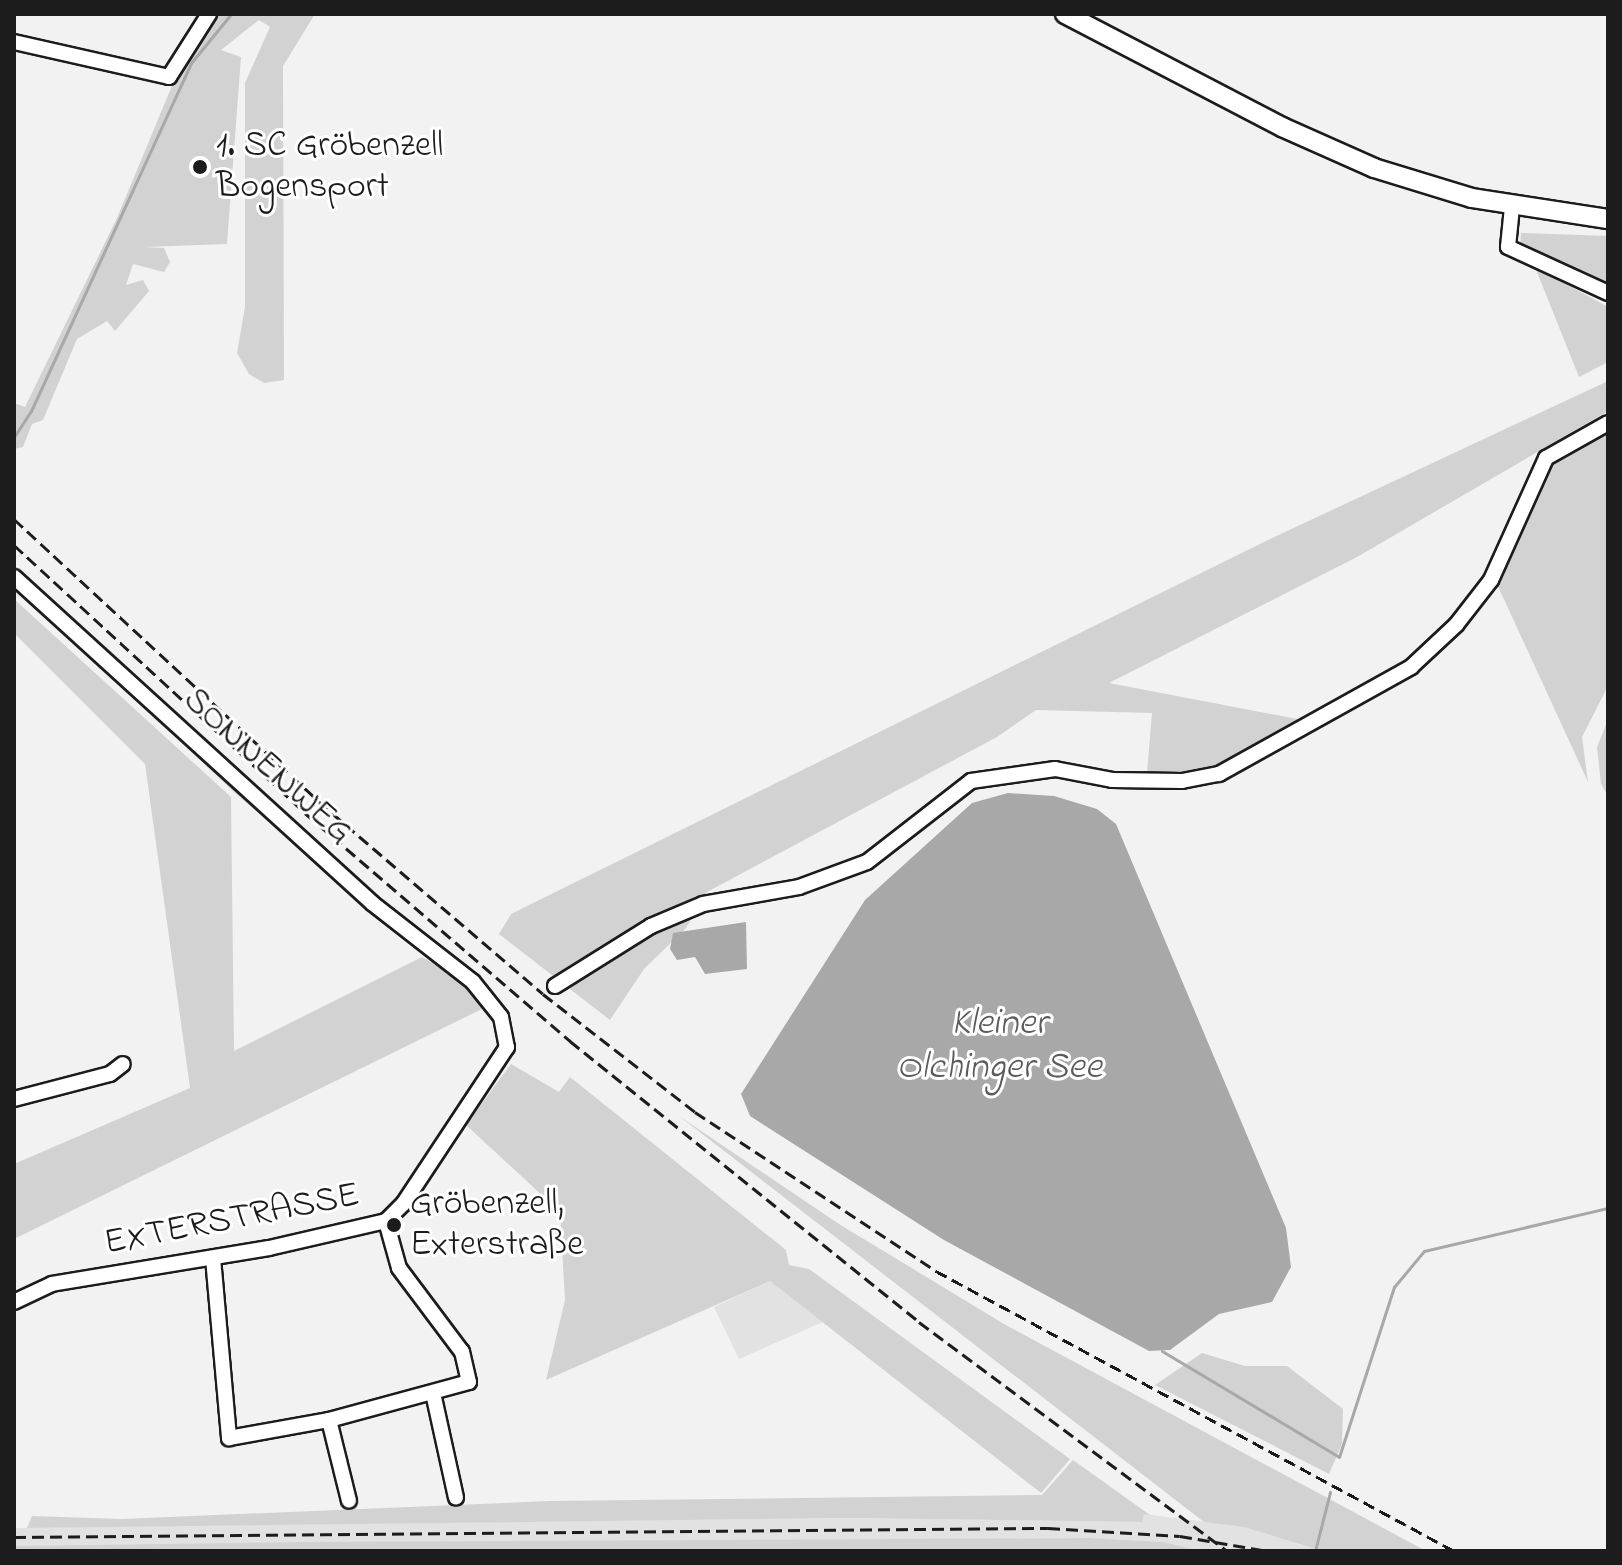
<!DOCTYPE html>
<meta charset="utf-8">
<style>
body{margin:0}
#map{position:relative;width:1622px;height:1565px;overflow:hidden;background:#f2f2f2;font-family:"Indie Flower",sans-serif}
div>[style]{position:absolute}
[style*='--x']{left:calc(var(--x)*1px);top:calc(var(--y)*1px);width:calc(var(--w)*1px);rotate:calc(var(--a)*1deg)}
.built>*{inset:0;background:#e2e2e2}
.green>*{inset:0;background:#d2d2d2}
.water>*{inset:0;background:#a8a8a8}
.stream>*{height:3px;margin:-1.5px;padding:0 1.5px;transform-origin:1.5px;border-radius:1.5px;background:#a8a8a8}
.roads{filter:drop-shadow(2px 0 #1c1c1c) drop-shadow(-2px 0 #1c1c1c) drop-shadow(0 2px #1c1c1c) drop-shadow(0 -2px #1c1c1c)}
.minor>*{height:14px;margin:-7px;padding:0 7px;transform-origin:7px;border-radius:7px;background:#fff}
.secondary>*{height:18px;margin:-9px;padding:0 9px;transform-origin:9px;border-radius:9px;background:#fff}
.rail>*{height:3px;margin-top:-1.5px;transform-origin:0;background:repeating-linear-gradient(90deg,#1c1c1c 0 12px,transparent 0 18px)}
.dots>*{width:22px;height:22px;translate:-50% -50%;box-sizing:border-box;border:4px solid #fff;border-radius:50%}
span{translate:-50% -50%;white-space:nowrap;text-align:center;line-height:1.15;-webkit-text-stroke:6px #fff;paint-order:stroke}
.poi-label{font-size:36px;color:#1c1c1c}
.left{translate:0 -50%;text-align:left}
.street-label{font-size:36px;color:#1c1c1c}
.water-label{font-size:38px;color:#5b5b5b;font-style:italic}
.frame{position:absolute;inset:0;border:16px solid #1c1c1c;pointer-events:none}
</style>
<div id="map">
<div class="built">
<i style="clip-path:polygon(770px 1281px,823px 1322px,739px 1359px,714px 1307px)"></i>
<i style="clip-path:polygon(1144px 1514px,1245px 1527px,1322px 1551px,1200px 1551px,1164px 1542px,1090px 1538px,14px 1546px,14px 1528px,850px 1518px,1141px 1522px)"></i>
<i style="clip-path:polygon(365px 1549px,587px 1550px,600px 1551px,289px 1551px)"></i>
</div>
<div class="green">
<i style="clip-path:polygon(217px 14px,315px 14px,283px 66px,284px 380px,264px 383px,249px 374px,237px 353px,245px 307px,245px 83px,270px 27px,259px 20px,221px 50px,241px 57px,227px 244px,144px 247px,164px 248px,170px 262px,164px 272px,133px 264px,126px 285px,143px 280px,149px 291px,115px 331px,107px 321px,77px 339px,43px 420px,32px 424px,23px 447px,14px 449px,14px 403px,25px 407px,117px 218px,174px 81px)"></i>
<i style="clip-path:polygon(1521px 233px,1608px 236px,1608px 295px,1520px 248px)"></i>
<i style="clip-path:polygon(1535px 267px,1608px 307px,1608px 362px,1579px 377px)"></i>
<i style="clip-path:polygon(1608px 381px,1608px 411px,1357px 557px,1109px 683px,1308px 721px,1205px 778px,1147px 772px,1152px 713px,1036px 710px,997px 737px,707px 892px,686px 928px,644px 969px,610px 1020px,499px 934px,511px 914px,1268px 540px)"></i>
<i style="clip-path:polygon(1608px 429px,1608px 686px,1582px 737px,1588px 782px,1496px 582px,1550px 460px)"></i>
<i style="clip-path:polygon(14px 584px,230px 783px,360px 901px,234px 792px)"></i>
<i style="clip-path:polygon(14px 599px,231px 797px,234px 1051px,422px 957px,448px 970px,484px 1008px,14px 1239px,14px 1164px,190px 1088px,145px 764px,14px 633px)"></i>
<i style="clip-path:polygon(1608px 720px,1608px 796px,1601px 784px,1597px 747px)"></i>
<i style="clip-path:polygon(511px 1064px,559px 1092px,570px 1077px,786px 1250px,789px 1265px,809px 1269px,1070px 1459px,1041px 1493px,770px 1281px,546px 1380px,565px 1300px,560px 1212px,466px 1125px)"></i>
<i style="clip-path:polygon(679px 1116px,839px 1224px,1004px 1324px,1426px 1551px,1322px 1551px,1244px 1527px,1204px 1522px)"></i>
<i style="clip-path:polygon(1202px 1353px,1245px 1366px,1287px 1366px,1343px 1409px,1342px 1444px,1329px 1474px,1155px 1385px)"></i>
<i style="clip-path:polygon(1073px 1460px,1150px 1515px,1144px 1514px,1142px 1522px,850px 1518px,27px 1528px,32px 1516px,122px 1519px,550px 1501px,1042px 1495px)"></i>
<i style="clip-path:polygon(1090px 1538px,1164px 1542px,1200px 1551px,14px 1551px,14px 1546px,309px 1542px)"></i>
</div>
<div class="water">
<i style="clip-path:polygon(1008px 793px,1054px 796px,1097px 809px,1116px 824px,1286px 1228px,1291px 1267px,1272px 1302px,1219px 1314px,1170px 1350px,1149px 1351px,944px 1240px,750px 1116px,741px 1094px,865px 900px,972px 803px)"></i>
<i style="clip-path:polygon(746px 922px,747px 969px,705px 974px,695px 957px,677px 960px,670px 949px,673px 933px)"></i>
</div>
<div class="stream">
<i style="--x:14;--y:437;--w:31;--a:-57"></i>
<i style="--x:31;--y:411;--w:383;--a:-65.3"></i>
<i style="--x:191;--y:63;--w:63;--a:-50.8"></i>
<i style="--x:1162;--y:1351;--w:206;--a:30.9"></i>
<i style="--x:1339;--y:1457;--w:179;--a:-72.1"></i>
<i style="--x:1394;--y:1287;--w:47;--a:-50.2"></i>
<i style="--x:1424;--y:1251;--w:189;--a:-13.2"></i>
<i style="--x:1315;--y:1551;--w:61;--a:-75.7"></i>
</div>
<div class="roads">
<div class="minor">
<i style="--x:14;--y:42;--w:159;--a:12.7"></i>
<i style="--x:169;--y:77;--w:75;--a:-57.6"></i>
<i style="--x:1512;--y:207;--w:40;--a:95.7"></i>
<i style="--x:1508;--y:247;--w:110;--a:24.7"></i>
<i style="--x:14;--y:577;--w:484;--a:42.3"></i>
<i style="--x:372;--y:903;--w:128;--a:38"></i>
<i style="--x:473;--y:982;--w:45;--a:51.3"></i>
<i style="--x:501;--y:1017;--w:31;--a:79"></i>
<i style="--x:507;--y:1047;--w:188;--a:123.5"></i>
<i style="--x:403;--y:1204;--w:24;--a:135"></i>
<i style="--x:386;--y:1221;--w:120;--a:167"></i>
<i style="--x:269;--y:1248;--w:220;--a:170.6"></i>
<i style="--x:52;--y:1284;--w:42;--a:154.7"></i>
<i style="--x:555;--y:986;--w:113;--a:-32"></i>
<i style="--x:651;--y:926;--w:56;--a:-22.9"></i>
<i style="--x:703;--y:904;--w:97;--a:-10"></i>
<i style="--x:799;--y:887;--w:72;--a:-20.2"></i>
<i style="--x:867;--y:862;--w:132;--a:-37.9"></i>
<i style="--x:971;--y:781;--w:85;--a:-8.1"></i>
<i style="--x:1055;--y:769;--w:58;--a:10.9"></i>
<i style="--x:1112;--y:780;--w:70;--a:0.8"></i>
<i style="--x:1182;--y:781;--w:38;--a:-11"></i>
<i style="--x:1219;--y:774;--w:220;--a:-29.1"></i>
<i style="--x:1411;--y:667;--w:62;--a:-43"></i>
<i style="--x:1456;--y:625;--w:57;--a:-52.1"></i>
<i style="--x:1491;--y:580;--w:134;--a:-65.7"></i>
<i style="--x:1546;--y:458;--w:71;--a:-29.4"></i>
<i style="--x:14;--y:1099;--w:99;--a:-14.6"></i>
<i style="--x:110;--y:1074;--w:16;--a:-38"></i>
<i style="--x:213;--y:1258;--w:181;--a:84.9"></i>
<i style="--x:229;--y:1438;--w:102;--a:-10.2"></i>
<i style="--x:329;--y:1420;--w:145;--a:-15.2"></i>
<i style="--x:469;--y:1382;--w:31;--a:-103"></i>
<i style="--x:462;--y:1352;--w:105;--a:-126.9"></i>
<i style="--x:399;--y:1268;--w:49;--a:-105.5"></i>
<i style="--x:433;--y:1393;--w:107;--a:77.6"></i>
<i style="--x:329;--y:1420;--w:83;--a:76.1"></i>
</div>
<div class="secondary">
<i style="--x:1065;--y:14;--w:245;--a:27.5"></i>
<i style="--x:1282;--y:127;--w:101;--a:24"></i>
<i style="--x:1374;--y:168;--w:102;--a:17"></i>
<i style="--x:1472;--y:198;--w:138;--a:8.8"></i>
</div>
</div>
<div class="rail">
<i style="--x:14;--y:519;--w:415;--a:42.8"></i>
<i style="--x:318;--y:801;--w:296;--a:40.6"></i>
<i style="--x:543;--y:994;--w:192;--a:37.8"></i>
<i style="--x:695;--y:1112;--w:289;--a:33.4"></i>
<i style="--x:936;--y:1271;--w:589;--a:28.39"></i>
<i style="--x:14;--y:545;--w:396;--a:42.6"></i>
<i style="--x:305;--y:813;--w:350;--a:40.7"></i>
<i style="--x:570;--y:1041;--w:448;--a:38.8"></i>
<i style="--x:919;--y:1322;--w:384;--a:36.6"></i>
<i style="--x:14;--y:1537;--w:1034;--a:-0.5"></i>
<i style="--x:1048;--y:1528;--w:132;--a:3.5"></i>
<i style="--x:1180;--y:1536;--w:89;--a:9.7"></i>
</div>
<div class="dots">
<i style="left:200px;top:167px;background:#1c1c1c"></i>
<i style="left:394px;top:1225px;background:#1c1c1c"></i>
</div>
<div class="poi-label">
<span class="left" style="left:216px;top:167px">1. SC Gröbenzell<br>Bogensport</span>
<span class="left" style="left:410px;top:1225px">Gröbenzell,<br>Exterstraße</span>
</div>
<div class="street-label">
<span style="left:267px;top:767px;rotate:42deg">SONNENWEG</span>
<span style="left:232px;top:1220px;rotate:-11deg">EXTERSTRASSE</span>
</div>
<div class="water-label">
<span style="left:999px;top:1047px">Kleiner<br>Olchinger See</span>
</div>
<div class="frame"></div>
</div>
